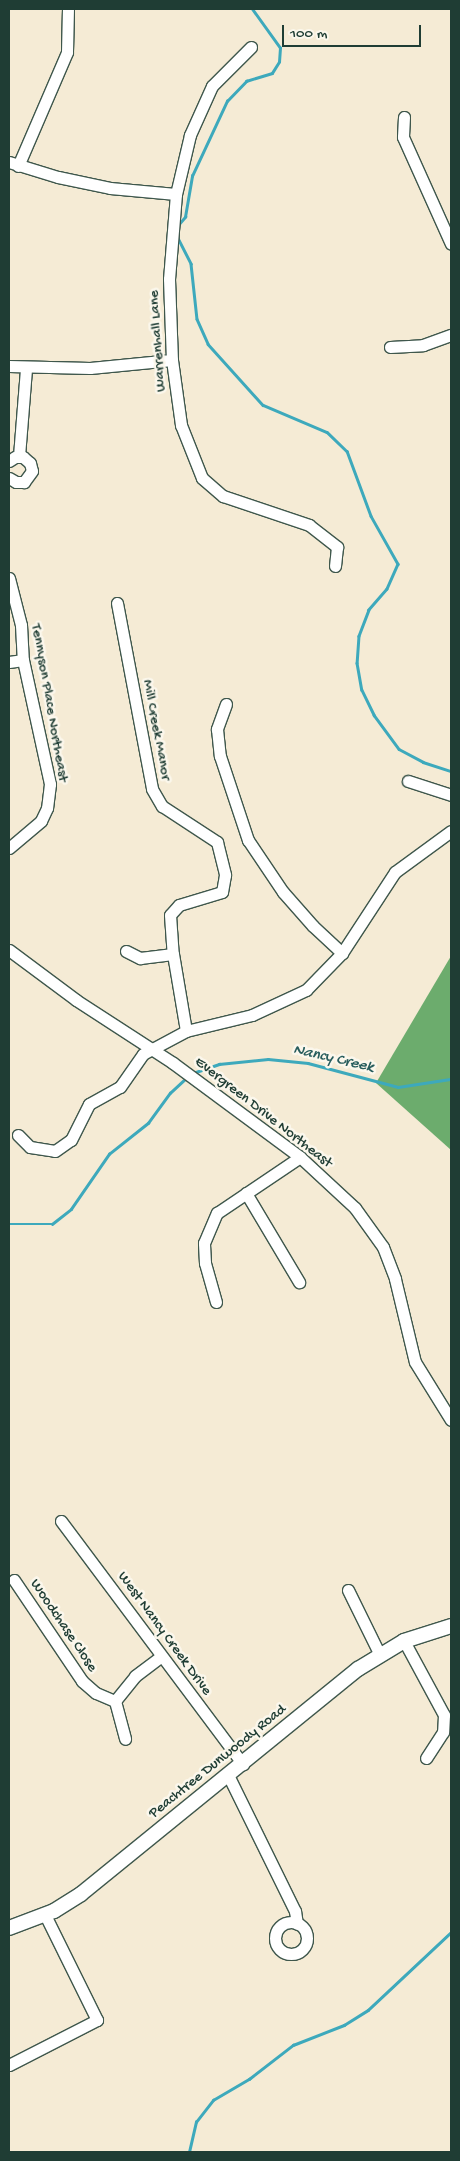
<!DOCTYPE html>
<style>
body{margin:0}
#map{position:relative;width:460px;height:2161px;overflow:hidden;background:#f5ebd5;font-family:"Gochi Hand",sans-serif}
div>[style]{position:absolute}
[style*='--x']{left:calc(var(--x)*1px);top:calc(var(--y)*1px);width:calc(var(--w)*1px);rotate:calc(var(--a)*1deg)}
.forest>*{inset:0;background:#6cac6d}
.stream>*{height:2.5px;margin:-1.25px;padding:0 1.25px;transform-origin:1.25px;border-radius:1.25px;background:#3da9bc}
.roads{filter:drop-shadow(1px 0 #3f574c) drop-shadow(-1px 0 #3f574c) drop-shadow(0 1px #3f574c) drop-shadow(0 -1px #3f574c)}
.minor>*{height:11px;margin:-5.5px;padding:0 5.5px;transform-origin:5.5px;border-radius:5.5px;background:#fff}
.minor>.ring{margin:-5.5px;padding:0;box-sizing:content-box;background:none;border:11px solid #fff;border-radius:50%}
.major>*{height:14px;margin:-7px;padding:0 7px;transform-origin:7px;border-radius:7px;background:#fff}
span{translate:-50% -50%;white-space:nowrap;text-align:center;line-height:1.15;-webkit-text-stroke:5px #fbf7ec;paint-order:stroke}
.street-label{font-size:15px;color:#1f3d34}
.water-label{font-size:16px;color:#285d5d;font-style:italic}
.frame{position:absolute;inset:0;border:10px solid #1f3d34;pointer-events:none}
.scale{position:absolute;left:282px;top:25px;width:139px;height:22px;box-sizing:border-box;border:2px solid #1f3d34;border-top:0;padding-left:6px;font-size:15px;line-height:18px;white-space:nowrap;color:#1f3d34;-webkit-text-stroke:4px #fbf7ec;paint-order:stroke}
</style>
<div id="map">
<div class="forest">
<i style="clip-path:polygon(451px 956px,451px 1150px,376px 1083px)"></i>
</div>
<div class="stream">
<i style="--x:178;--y:225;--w:11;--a:-49"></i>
<i style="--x:185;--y:217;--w:42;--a:-80.3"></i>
<i style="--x:192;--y:176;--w:83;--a:-65"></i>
<i style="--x:227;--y:101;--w:28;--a:-46"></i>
<i style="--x:246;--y:81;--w:27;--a:-17"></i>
<i style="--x:272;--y:73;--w:13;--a:-58"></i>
<i style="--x:279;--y:62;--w:14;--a:-86"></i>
<i style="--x:280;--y:48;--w:48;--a:-125.7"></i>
<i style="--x:177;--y:236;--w:31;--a:63"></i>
<i style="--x:191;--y:264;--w:55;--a:83.8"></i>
<i style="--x:197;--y:319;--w:27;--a:66"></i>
<i style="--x:208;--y:344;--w:82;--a:48"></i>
<i style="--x:263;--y:405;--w:69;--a:22.9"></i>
<i style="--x:327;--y:432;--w:28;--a:44"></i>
<i style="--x:347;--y:451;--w:69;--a:69.7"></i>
<i style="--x:371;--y:516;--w:55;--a:60.6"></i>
<i style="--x:398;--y:564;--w:27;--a:114"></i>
<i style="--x:387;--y:589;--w:28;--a:131"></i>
<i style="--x:369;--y:610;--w:28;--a:111"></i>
<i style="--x:359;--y:636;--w:27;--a:94"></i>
<i style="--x:357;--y:663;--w:27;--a:80"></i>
<i style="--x:362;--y:690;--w:28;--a:64"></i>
<i style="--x:374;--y:715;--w:42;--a:53.7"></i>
<i style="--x:399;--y:749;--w:27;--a:28"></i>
<i style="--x:423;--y:762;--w:29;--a:18"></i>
<i style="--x:193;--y:1073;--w:28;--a:-19"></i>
<i style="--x:219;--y:1064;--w:49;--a:-5.8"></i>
<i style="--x:268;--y:1059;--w:40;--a:5.7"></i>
<i style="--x:308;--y:1063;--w:93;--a:14.9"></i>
<i style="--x:398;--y:1087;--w:54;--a:-8.6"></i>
<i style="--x:9;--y:1224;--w:43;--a:0"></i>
<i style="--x:52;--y:1224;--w:24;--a:-38"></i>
<i style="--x:71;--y:1209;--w:67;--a:-55.4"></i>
<i style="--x:109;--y:1154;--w:50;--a:-38.5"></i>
<i style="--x:148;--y:1123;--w:37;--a:-54"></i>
<i style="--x:170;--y:1093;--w:22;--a:-43"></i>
<i style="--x:189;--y:2152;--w:31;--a:-77"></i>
<i style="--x:196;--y:2122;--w:28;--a:-52"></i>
<i style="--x:213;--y:2100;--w:42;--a:-30.3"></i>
<i style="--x:249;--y:2079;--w:56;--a:-37.7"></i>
<i style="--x:293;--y:2045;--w:55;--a:-21.4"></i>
<i style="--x:344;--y:2025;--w:28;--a:-32"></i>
<i style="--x:368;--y:2010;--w:114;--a:-43.2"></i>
</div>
<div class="roads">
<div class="minor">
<i style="--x:251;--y:47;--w:55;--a:135"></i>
<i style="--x:212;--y:86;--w:54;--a:114.2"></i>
<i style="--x:190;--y:135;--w:61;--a:103.3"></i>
<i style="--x:176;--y:194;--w:85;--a:94.7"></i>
<i style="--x:169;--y:279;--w:81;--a:87.9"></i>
<i style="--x:172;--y:360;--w:66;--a:82.1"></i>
<i style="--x:181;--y:425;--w:57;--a:68.4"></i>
<i style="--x:202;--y:478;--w:28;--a:41"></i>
<i style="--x:223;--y:496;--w:91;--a:18.6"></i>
<i style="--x:309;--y:525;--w:36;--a:38"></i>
<i style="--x:337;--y:547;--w:19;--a:96"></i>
<i style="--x:404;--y:117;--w:20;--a:93"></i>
<i style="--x:403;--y:137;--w:117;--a:65.8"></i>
<i style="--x:9;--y:162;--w:51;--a:17"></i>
<i style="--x:58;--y:177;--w:53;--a:11.9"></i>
<i style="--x:110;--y:188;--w:66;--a:5.2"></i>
<i style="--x:18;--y:166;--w:124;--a:-66.7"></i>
<i style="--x:67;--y:52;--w:43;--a:-88.7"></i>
<i style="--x:390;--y:347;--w:33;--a:-3"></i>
<i style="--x:423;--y:345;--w:30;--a:-20"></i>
<i style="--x:9;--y:366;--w:81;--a:1.4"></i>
<i style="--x:90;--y:368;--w:82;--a:-5.6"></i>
<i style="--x:19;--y:456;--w:87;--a:-85.4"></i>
<i style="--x:9;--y:461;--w:7;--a:-34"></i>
<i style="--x:15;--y:457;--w:8;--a:0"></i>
<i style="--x:23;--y:457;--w:9;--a:41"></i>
<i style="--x:30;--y:463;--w:8;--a:76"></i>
<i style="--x:32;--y:471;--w:14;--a:126"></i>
<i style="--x:24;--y:482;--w:8;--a:180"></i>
<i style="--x:16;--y:482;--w:8;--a:-150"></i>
<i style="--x:9;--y:578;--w:49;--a:75.7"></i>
<i style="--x:21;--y:625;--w:35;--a:87"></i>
<i style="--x:23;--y:660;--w:127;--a:77.7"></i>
<i style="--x:50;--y:784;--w:24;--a:97"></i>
<i style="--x:47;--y:808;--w:14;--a:115"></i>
<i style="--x:41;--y:821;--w:42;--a:139.8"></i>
<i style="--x:117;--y:603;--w:189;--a:79.3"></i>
<i style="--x:152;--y:789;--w:20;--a:60"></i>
<i style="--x:162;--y:806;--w:66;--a:33.2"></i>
<i style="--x:217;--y:842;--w:34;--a:76"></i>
<i style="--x:225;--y:875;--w:17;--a:100"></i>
<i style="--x:222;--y:892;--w:45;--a:163.2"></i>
<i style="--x:179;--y:905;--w:13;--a:132"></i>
<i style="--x:170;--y:915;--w:39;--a:86"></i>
<i style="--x:173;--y:954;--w:78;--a:80.4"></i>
<i style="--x:9;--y:662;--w:14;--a:-8"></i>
<i style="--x:226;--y:704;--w:27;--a:110"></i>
<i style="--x:217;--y:729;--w:27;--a:84"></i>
<i style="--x:220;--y:756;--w:89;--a:71.6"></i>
<i style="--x:248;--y:840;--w:63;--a:56.1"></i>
<i style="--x:283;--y:892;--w:45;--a:48.6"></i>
<i style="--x:313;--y:926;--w:40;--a:43"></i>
<i style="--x:408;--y:781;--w:45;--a:18"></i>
<i style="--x:9;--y:950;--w:84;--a:36.7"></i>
<i style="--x:76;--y:1000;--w:116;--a:33"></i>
<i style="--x:173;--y:1063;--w:158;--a:36.5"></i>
<i style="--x:300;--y:1157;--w:75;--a:42.8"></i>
<i style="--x:355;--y:1208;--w:48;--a:54.3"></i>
<i style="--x:383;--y:1247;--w:34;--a:69"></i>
<i style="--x:395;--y:1279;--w:85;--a:76.5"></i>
<i style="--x:415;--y:1362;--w:68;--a:58.2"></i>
<i style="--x:126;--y:951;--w:16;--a:27"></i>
<i style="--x:140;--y:958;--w:33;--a:-7"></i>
<i style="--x:18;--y:1135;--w:17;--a:45"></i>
<i style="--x:30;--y:1147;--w:25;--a:9"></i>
<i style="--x:55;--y:1151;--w:19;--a:-35"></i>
<i style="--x:71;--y:1140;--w:40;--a:-63.4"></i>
<i style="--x:89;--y:1104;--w:35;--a:-29"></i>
<i style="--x:120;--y:1087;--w:40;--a:-55.1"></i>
<i style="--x:143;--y:1054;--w:49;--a:-28.1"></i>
<i style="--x:186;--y:1031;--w:68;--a:-13.6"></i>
<i style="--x:252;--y:1015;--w:60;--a:-24.8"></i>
<i style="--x:306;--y:990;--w:52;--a:-45.8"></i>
<i style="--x:342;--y:953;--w:97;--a:-56.8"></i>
<i style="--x:395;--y:872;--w:69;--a:-36.2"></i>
<i style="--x:246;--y:1193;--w:104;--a:59.2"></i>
<i style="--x:216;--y:1302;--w:41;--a:-105.8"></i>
<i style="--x:205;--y:1263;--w:20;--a:-93"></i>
<i style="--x:204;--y:1243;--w:33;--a:-67"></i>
<i style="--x:217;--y:1213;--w:100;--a:-34"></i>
<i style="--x:61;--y:1521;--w:304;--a:53.2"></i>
<i style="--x:14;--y:1580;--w:122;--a:56"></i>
<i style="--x:82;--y:1681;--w:18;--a:41"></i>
<i style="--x:96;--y:1693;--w:21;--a:23"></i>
<i style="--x:348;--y:1590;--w:72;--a:63.8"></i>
<i style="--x:404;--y:1641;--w:84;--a:61.6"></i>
<i style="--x:444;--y:1715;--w:17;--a:93"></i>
<i style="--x:443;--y:1732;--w:31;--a:123"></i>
<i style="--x:115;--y:1701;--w:32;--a:-51"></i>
<i style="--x:135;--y:1676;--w:31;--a:-37"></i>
<i style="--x:115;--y:1701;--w:39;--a:75"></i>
<i style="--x:228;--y:1775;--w:152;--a:63.8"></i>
<i style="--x:295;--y:1911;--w:13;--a:81"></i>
<i class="ring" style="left:275px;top:1922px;width:21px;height:21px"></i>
<i style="--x:9;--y:2065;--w:99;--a:-27.1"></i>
<i style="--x:97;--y:2020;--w:117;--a:-116.3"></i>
</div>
<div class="major">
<i style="--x:9;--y:1928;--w:48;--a:-20.7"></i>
<i style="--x:54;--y:1911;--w:32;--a:-32"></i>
<i style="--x:81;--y:1894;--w:357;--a:-39.1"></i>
<i style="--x:358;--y:1669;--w:54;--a:-31.3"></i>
<i style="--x:404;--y:1641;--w:49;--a:-17.7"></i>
</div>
</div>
<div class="street-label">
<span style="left:158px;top:341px;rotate:-94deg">Warrenhall Lane</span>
<span style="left:49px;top:703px;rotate:80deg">Tennyson Place Northeast</span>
<span style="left:156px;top:730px;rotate:79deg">Mill Creek Manor</span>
<span style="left:263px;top:1113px;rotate:38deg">Evergreen Drive Northeast</span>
<span style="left:63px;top:1626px;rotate:56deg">Woodchase Close</span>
<span style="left:164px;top:1634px;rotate:54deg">West Nancy Creek Drive</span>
<span style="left:218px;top:1762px;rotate:-39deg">Peachtree Dunwoody Road</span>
</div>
<div class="water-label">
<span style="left:333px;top:1060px;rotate:13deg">Nancy Creek</span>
</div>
<div class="frame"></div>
<div class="scale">100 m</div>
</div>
